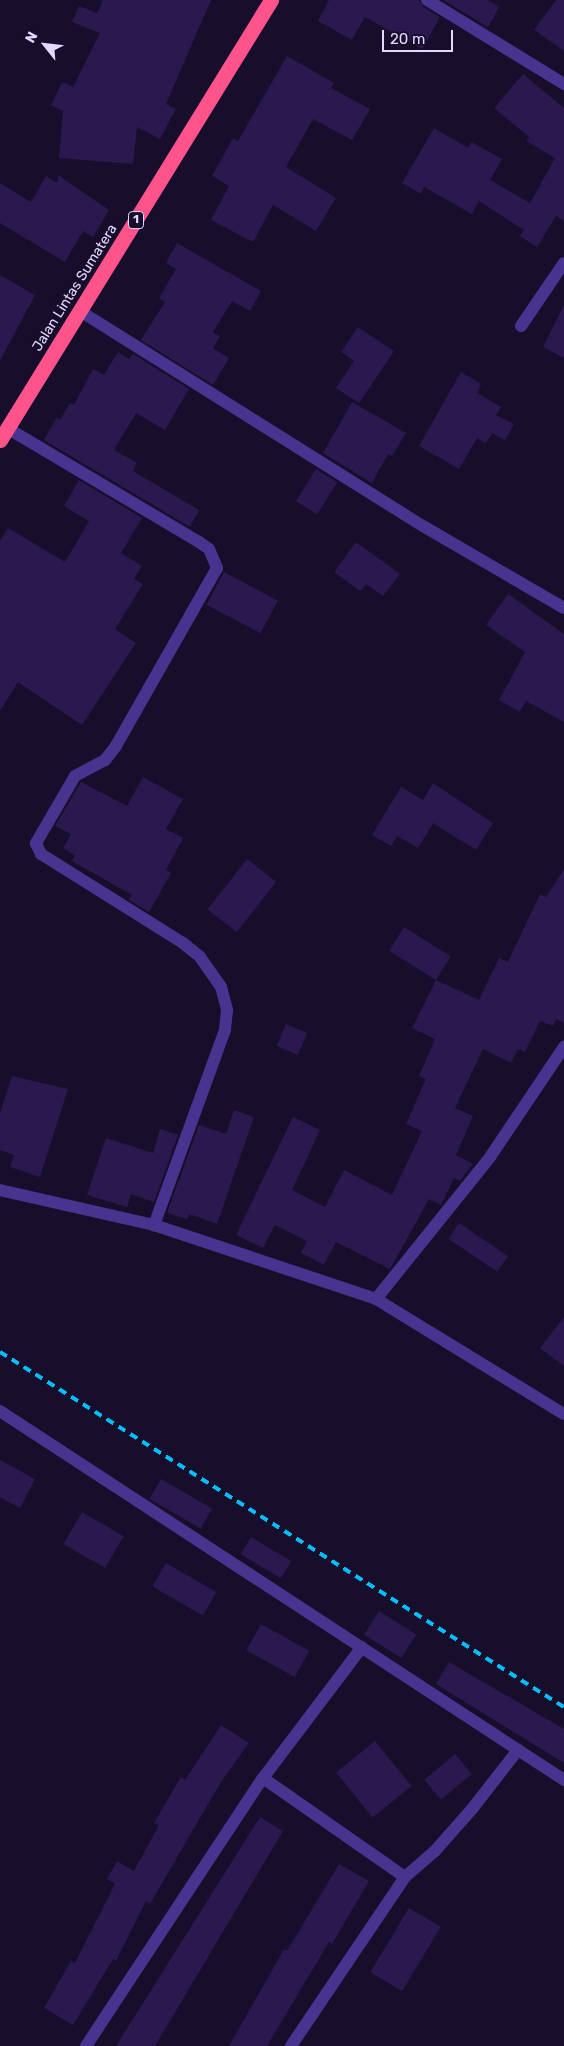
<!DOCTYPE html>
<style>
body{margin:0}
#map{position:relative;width:564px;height:2046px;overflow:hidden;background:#170e2b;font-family:Rubik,sans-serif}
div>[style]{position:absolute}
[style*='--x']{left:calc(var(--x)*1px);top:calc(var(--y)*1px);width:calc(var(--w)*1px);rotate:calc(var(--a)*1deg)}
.building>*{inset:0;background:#2b184f;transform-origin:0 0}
.minor>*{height:12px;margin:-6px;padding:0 6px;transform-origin:6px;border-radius:6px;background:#46348f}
.highway>*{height:15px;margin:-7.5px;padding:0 7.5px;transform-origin:7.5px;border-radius:7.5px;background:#ff538b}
.rail>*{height:4px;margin-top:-2px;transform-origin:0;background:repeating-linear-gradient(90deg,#04bfff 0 8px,transparent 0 14px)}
span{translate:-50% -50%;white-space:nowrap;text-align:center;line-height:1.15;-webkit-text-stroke:5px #170e2b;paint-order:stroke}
.shield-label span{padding:1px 4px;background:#170e2b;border:1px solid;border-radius:4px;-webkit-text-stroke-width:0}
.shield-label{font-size:12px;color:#e3d8ff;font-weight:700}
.street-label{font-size:14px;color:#e3d8ff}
.north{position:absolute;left:20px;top:20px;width:50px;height:50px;-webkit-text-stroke:4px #170e2b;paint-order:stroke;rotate:299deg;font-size:14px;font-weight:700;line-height:20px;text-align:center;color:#e3d8ff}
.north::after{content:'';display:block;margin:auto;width:18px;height:22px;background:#e3d8ff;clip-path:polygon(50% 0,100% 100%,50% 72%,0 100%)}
.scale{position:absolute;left:382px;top:30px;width:71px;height:22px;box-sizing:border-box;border:2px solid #e3d8ff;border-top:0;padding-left:6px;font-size:15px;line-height:18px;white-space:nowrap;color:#e3d8ff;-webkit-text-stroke:4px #170e2b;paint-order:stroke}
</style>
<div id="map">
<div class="building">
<i style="clip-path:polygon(103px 0,211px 0,166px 104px,176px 109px,160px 139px,137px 127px,133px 164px,59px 158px,63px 111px,51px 105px,62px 82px,73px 87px,100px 33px,72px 22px,79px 6px,97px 13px)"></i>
<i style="clip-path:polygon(329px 0,419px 0,423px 7px,440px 17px,422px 49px,365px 17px,352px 40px,318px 21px)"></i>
<i style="clip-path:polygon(443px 0,488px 0,499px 7px,488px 27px)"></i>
<i style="clip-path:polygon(556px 0,564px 0,564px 51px,534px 30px)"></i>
<i style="clip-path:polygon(287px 56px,334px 83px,331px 88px,370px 109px,352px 140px,313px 119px,286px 167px,336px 198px,316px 231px,273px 205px,253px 242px,211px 220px,229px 186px,212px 176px,233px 138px,238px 141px)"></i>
<i style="clip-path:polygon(523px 74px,564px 108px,564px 221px,556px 216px,537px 247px,520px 236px,524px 230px,479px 201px,472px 214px,424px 187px,421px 194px,402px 183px,434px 128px,468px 148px,471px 142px,502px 159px,490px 180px,530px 203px,555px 158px,526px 141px,529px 137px,494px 108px)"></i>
<i style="clip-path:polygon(58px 175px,109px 210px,93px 237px,83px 231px,65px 262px,0 223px,0 183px,31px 202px,46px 176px,57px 183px)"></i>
<i style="clip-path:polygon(177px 243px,261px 291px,250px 311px,232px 301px,213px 332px,220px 336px,213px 348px,229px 358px,213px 385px,141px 340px,165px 302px,159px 298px,176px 269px,166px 263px)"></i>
<i style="clip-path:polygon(0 275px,35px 295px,0 361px)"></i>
<i style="clip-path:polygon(564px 305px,564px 358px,543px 347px)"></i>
<i style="clip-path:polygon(358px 327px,394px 351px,359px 403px,336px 388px,354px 361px,341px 352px)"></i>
<i style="clip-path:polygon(118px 352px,129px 359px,133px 354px,189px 389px,165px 430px,136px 413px,114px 450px,137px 463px,133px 471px,199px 510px,190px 527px,44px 440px,56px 418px,60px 420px,70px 403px,74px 405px,93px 369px,104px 375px)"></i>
<i style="clip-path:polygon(461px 372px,481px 384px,477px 393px,501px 407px,496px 415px,514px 424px,505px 440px,492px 433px,486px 443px,477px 438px,459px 469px,419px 446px)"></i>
<i style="clip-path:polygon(352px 402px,406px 433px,392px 456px,388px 454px,372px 483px,323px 453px)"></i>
<i style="left:316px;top:469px;width:25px;height:38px;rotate:32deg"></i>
<i style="clip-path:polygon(79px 480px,142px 518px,121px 553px,142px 566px,134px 579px,143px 584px,115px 629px,136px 643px,82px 725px,18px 682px,0 711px,0 541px,8px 528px,65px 562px,89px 521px,64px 506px)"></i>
<i style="clip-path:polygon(356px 542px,400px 574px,383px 596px,366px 584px,360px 591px,334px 572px)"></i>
<i style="left:224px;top:572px;width:61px;height:37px;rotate:28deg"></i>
<i style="clip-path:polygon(508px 594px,564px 634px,564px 722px,526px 701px,520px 712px,499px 700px,525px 652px,486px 625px)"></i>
<i style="clip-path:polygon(143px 777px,183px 799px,166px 829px,183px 838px,166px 870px,171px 873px,149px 912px,129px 900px,132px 895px,72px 861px,75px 855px,63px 848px,71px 834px,55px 826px,81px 782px,127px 806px)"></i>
<i style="clip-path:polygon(433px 783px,493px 823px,476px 850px,433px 823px,418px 848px,397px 836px,391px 846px,372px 835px,401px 787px,423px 800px)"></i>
<i style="left:247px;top:859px;width:37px;height:64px;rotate:38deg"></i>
<i style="clip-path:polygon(564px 869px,564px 1023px,556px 1019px,553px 1026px,540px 1021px,525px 1052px,518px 1049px,511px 1063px,483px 1049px,455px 1108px,473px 1116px,456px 1155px,473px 1164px,460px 1181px,454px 1178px,441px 1205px,429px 1199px,390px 1269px,336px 1242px,324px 1265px,301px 1253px,307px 1241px,275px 1225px,263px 1248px,236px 1235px,293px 1117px,320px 1130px,292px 1190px,325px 1207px,344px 1170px,392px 1195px,422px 1131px,406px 1124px,426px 1079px,419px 1076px,435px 1039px,412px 1028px,436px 980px,479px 1000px,499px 958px,508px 962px,540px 894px,546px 897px)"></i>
<i style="left:404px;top:927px;width:55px;height:28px;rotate:32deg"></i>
<i style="left:286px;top:1024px;width:23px;height:24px;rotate:23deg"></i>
<i style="clip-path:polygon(12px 1076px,68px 1089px,40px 1177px,10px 1167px,14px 1155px,0 1150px,0 1113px)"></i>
<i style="clip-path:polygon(234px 1110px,254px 1117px,217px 1224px,189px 1214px,187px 1219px,167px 1213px,199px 1125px,226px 1134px)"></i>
<i style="clip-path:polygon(160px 1129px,178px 1135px,154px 1202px,131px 1194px,127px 1207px,87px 1195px,106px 1138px,153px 1153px)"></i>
<i style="left:459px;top:1223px;width:59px;height:19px;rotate:34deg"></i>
<i style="clip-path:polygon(564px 1317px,564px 1366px,540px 1348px)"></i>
<i style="clip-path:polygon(0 1460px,35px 1479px,20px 1508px,0 1497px)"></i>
<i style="left:161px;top:1479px;width:59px;height:23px;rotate:30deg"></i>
<i style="left:82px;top:1512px;width:48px;height:37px;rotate:30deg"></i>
<i style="left:251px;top:1537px;width:47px;height:20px;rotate:31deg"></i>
<i style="left:166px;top:1563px;width:58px;height:27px;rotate:30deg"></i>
<i style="left:379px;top:1611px;width:44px;height:28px;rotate:32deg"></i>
<i style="left:261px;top:1624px;width:55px;height:30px;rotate:29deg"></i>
<i style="clip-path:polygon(449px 1662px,564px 1729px,564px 1763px,436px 1684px)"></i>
<i style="clip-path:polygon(221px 1725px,249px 1743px,221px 1782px,150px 1904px,146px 1901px,116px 1961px,113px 1959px,73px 2025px,44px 2008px,71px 1961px,75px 1963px,115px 1884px,107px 1879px,117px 1861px,134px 1871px,159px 1825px,154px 1823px,181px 1777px,185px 1780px)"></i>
<i style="left:375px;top:1741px;width:58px;height:50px;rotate:51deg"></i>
<i style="left:455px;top:1754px;width:26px;height:40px;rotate:50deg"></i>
<i style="clip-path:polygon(260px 1817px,283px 1831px,155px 2046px,116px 2046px)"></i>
<i style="clip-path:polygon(339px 1864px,369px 1881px,332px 1944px,329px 1942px,267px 2046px,229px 2046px,284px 1949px,287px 1951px)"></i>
<i style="left:409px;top:1908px;width:37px;height:75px;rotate:31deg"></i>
</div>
<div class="minor">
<i style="--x:427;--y:0;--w:161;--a:31.5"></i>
<i style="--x:80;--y:311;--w:405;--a:32.1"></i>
<i style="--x:423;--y:526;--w:163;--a:30.2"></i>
<i style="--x:521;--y:326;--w:76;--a:-55.7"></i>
<i style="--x:7;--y:428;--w:223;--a:30.7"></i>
<i style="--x:199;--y:542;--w:12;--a:35"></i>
<i style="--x:209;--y:549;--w:21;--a:67"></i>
<i style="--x:217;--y:568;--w:205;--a:119.6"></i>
<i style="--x:116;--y:746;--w:18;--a:128"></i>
<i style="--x:105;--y:760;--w:34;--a:152"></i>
<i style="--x:75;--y:776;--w:78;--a:120.2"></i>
<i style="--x:36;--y:843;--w:12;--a:66"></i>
<i style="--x:41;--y:854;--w:168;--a:32.1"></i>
<i style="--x:183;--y:943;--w:22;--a:39"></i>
<i style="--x:200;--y:957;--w:37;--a:55"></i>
<i style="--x:221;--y:987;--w:24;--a:75"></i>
<i style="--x:227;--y:1010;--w:20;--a:96"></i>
<i style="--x:225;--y:1030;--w:208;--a:110"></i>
<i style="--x:0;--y:1190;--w:158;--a:12.8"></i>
<i style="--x:154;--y:1225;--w:234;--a:18.4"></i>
<i style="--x:376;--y:1299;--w:220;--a:31.5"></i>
<i style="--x:376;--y:1299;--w:182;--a:-51.2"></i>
<i style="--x:490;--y:1157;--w:133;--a:-56.1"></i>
<i style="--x:0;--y:1411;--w:674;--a:33.19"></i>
<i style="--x:263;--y:1778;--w:173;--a:34.9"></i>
<i style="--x:86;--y:2046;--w:321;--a:-56.6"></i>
<i style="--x:263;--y:1778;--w:164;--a:-52.9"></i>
<i style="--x:291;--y:2046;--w:204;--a:-56"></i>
<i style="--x:405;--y:1877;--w:38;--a:-41"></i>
<i style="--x:434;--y:1852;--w:57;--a:-48.5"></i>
<i style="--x:472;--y:1809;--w:75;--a:-52.1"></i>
</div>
<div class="highway">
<i style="--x:0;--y:440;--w:517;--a:-58.37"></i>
</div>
<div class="rail">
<i style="--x:0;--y:1352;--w:666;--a:32.19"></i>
</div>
<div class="shield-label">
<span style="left:136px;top:220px">1</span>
</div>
<div class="street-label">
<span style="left:75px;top:288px;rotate:-58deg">Jalan Lintas Sumatera</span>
</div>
<div class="north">N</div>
<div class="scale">20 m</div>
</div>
